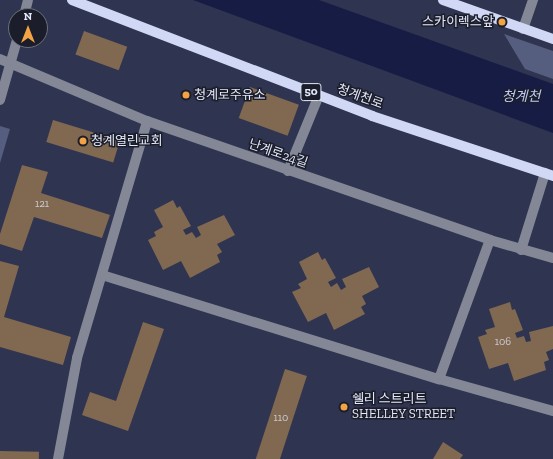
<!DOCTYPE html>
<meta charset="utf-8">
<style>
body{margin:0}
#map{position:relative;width:553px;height:459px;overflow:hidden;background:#2f3550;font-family:"Zilla Slab","Noto Sans KR",serif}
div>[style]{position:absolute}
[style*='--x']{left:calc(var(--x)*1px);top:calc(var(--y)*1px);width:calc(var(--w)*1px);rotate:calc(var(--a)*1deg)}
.green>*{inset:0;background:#565e80}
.water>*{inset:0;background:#171c45}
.building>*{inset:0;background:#816850;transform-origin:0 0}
.minor>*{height:10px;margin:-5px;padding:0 5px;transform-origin:5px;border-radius:5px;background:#848896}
.major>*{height:10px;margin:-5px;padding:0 5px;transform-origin:5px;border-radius:5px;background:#d0d8f5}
.dots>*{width:11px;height:11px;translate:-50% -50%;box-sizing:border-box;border:2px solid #1b1e2a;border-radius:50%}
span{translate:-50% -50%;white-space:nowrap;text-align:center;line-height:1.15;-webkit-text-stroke:3px #1b1e2a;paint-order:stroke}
.number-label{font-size:11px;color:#cbc8d0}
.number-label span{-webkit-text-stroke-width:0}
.shield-label span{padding:1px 3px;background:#1b1e2a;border:1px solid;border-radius:3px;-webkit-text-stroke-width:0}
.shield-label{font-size:12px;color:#e4e8fa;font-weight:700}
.poi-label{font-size:13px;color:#e4e8fa}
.right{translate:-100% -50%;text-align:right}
.left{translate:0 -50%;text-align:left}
.street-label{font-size:13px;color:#e4e8fa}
.water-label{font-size:14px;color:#bec8f5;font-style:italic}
.north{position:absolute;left:8px;top:8px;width:40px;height:40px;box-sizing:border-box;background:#1b1e2a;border:1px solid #6b6f7d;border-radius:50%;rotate:0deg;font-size:11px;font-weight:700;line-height:16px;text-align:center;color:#e4e8fa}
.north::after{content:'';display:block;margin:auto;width:14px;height:18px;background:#f4a344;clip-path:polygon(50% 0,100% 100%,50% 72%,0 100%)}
</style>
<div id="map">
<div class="green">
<i style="clip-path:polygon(504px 34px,553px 51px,553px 79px,525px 69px)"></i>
<i style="clip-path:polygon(0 126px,10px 129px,0 163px)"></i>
</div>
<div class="water">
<i style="clip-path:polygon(193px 0,319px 0,553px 84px,553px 133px)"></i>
</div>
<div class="building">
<i style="left:84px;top:31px;width:46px;height:25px;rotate:20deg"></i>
<i style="left:250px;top:87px;width:52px;height:33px;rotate:20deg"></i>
<i style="left:53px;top:120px;width:70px;height:23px;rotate:17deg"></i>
<i style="clip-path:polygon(22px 165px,48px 172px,41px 193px,110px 215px,102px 238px,34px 217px,22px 251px,0 244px,0 234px)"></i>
<i style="clip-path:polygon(173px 200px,177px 208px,180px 206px,191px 226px,183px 230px,186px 235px,192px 232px,196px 238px,201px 235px,197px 227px,224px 215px,235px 235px,217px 244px,222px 252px,217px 255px,220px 262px,190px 278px,181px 261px,163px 270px,148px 240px,156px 236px,154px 232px,163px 227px,154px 210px)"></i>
<i style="clip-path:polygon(318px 252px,322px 260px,325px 258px,336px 278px,328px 282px,331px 287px,337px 283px,341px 290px,346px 287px,342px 279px,369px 267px,379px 287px,362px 296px,366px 304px,361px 307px,365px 314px,334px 330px,326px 313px,308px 322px,292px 292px,301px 288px,298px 284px,307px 279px,299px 262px)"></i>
<i style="clip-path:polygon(0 261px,19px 266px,4px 317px,71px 337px,63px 365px,0 347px)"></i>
<i style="clip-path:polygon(510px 302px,512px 310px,515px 309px,523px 330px,515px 333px,517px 338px,524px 336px,526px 342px,531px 341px,529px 332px,553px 326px,553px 349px,546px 352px,549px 360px,544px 362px,546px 370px,514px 381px,508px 363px,489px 369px,478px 337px,487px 334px,485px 330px,495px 327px,489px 309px)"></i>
<i style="clip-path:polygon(143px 322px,164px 329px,128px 431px,82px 415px,90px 392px,116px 401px)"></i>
<i style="left:285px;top:369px;width:23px;height:95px;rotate:18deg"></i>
<i style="clip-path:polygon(443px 442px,463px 455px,460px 459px,433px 459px)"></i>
<i style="left:0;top:451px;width:39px;height:8px;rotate:1deg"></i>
</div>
<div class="minor">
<i style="--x:24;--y:16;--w:16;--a:-76"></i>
<i style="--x:523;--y:29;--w:31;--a:-71"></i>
<i style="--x:0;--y:59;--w:160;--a:22.9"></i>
<i style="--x:147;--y:121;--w:363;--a:19.1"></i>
<i style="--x:490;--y:240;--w:66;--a:15.9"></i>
<i style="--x:0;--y:100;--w:62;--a:-74.2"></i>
<i style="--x:288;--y:171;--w:82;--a:-67.8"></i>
<i style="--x:521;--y:250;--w:81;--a:-72.7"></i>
<i style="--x:102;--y:275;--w:353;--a:17.2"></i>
<i style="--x:439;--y:379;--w:118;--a:15.7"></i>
<i style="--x:439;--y:379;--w:148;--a:-69.9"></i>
<i style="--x:58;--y:459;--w:103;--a:-79.3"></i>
<i style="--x:77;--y:358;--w:247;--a:-73.5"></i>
</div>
<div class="major">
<i style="--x:72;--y:0;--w:322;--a:21.1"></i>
<i style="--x:372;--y:116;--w:191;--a:18.3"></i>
<i style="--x:443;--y:0;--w:117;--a:19.5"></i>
</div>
<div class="dots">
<i style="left:502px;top:22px;background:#f4a344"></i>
<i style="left:186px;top:95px;background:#f4a344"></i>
<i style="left:83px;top:141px;background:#f4a344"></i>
<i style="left:344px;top:407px;background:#f4a344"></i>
</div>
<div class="number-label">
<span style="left:42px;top:204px">121</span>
<span style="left:503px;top:342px">106</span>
<span style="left:281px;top:418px">110</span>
</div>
<div class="shield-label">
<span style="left:311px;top:92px">50</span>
</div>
<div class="poi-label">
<span class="right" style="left:494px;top:22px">스카이렉스앞</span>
<span class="left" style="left:194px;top:95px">청계로주유소</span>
<span class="left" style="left:91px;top:141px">청계열린교회</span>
<span class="left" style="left:352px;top:407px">쉘리 스트리트<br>SHELLEY STREET</span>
</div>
<div class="street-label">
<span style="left:360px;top:97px;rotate:20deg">청계천로</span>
<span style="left:278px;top:154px;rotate:19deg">난계로24길</span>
</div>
<div class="water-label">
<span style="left:521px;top:97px">청계천</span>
</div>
<div class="north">N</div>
</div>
